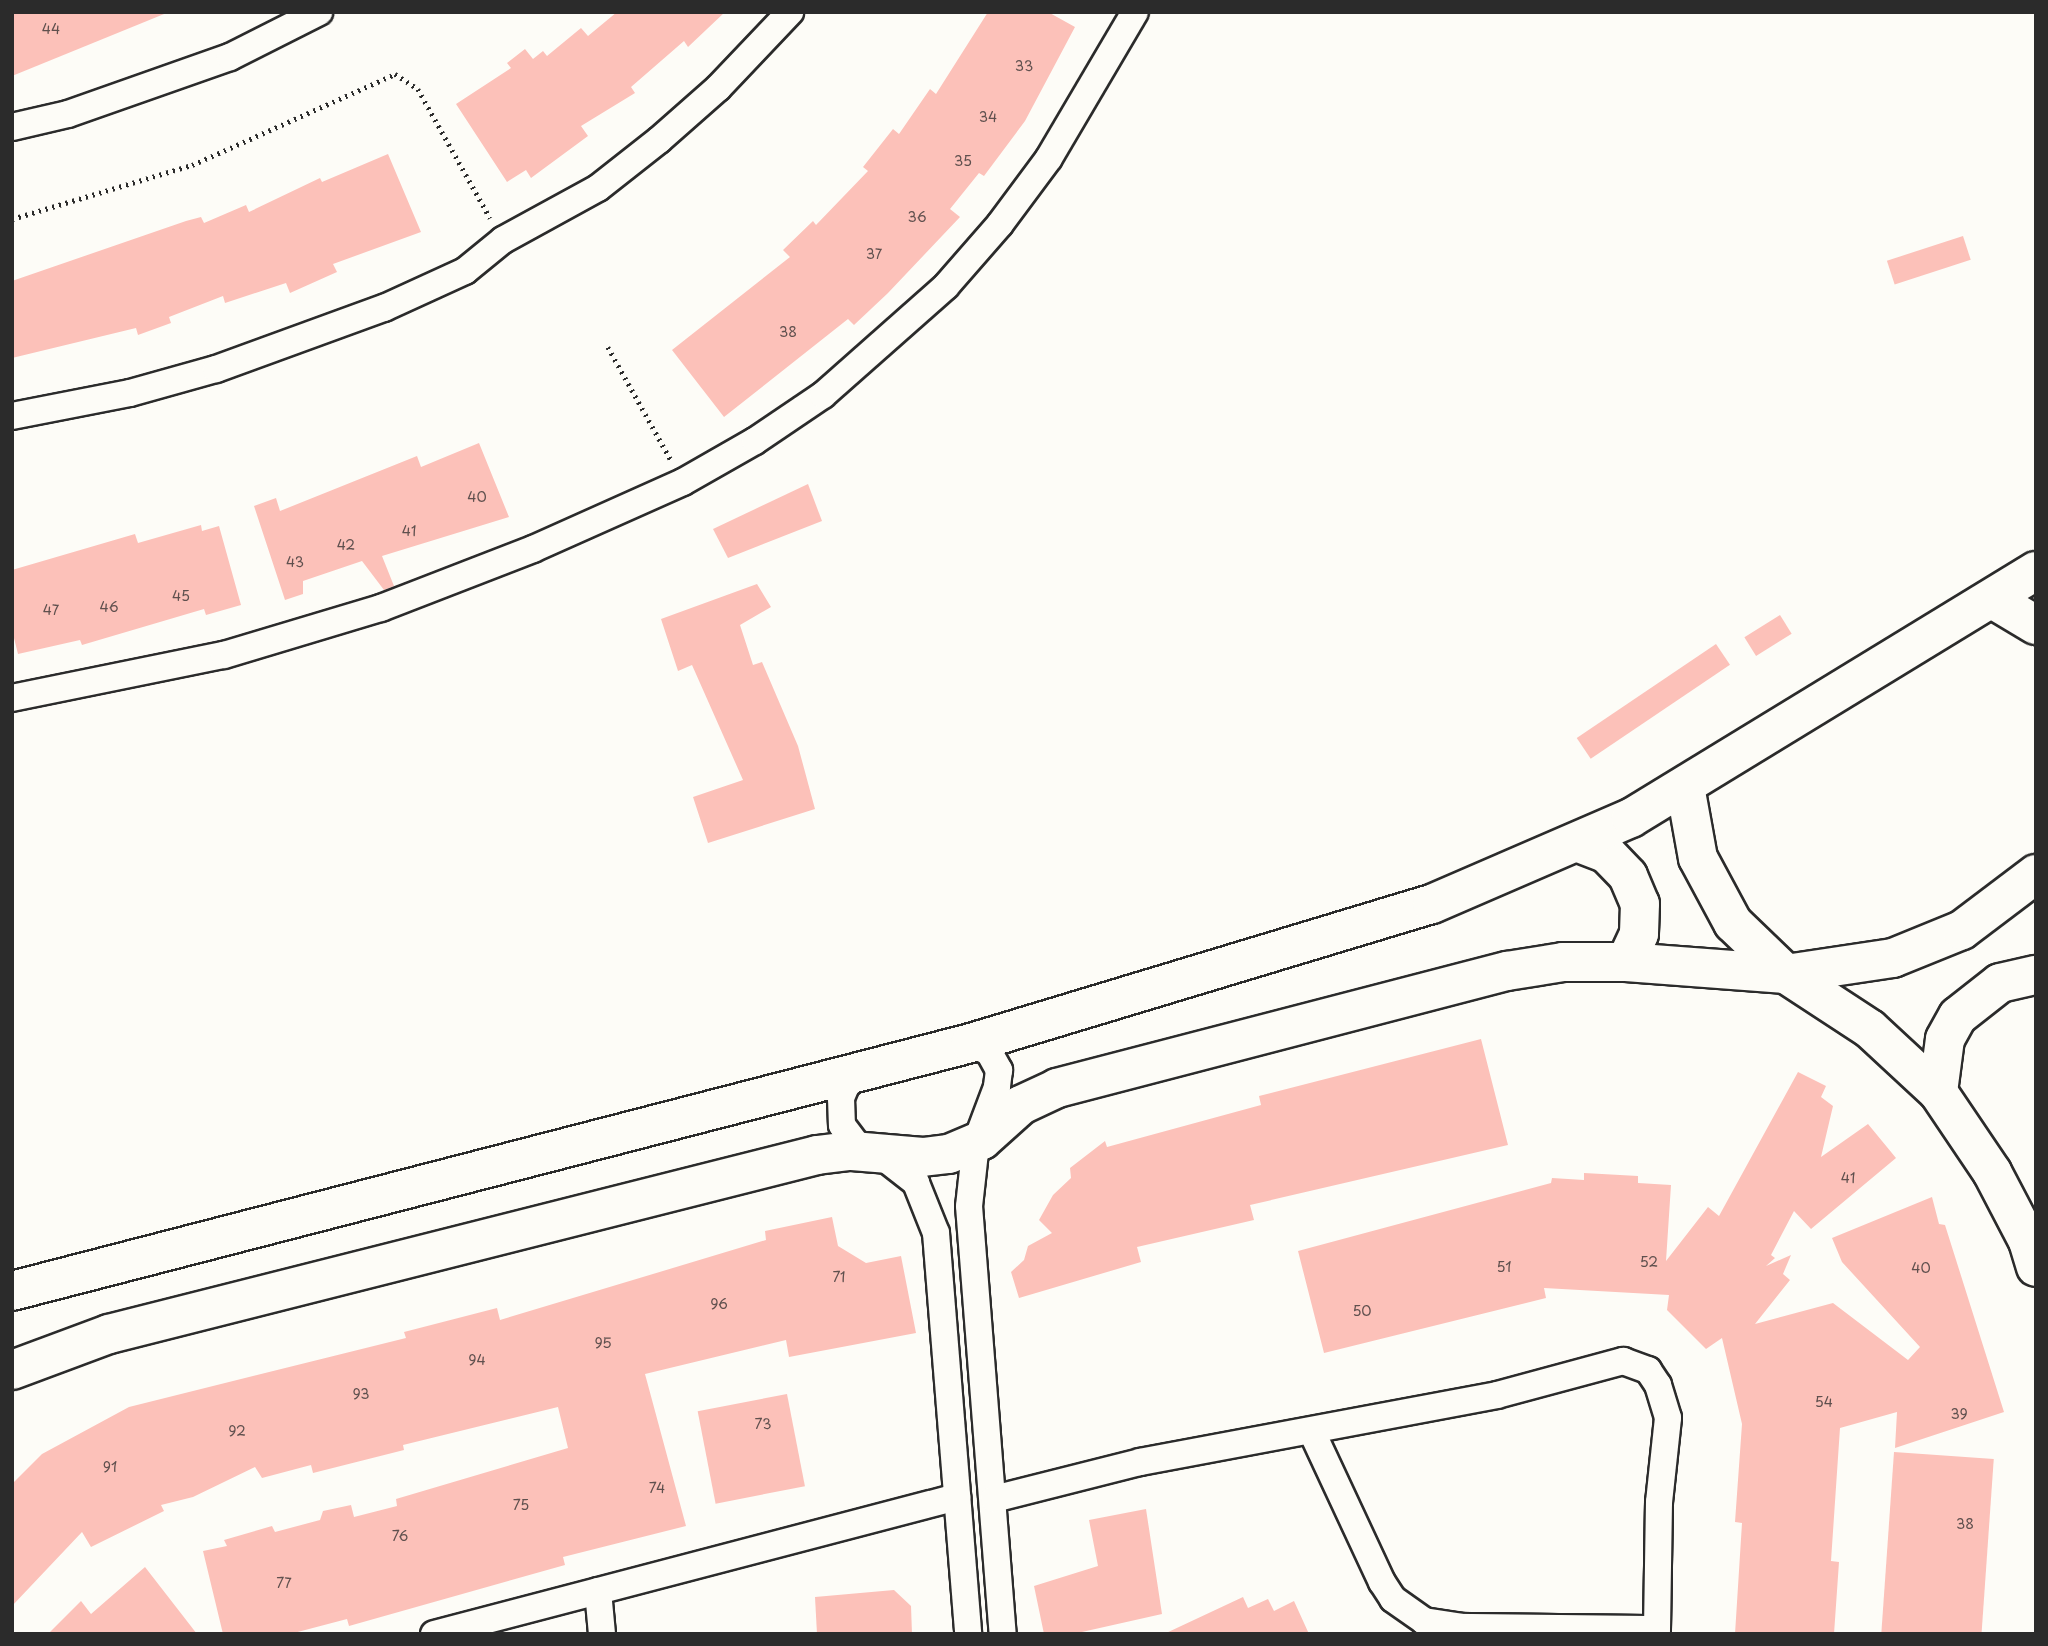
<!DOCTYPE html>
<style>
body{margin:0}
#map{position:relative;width:2048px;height:1646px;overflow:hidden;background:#fdfcf7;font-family:"Playpen Sans",sans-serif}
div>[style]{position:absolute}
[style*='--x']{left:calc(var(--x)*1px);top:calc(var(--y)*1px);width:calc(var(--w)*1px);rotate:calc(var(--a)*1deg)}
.building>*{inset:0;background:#fcc1b9;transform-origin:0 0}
.path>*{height:4.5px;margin-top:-2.25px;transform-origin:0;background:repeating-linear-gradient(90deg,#2b2b2b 0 2px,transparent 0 7px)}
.roads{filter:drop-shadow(2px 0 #2b2b2b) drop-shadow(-2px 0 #2b2b2b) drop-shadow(0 2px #2b2b2b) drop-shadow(0 -2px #2b2b2b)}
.street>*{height:26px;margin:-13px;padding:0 13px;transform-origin:13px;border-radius:13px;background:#fdfcf7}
.secondary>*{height:38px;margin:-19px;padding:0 19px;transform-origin:19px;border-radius:19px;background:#fdfcf7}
span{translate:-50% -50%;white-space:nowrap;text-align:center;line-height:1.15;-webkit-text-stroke:5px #fdfcf7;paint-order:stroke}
.number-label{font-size:14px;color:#5f504e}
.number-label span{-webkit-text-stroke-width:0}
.frame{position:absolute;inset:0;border:14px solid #2b2b2b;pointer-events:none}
</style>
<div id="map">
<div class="building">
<i style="clip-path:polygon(12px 12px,169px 12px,12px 76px)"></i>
<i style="clip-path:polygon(617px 12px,725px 12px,688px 47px,684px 41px,631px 87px,635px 93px,581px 126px,588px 136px,531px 178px,526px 170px,507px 182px,456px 104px,511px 68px,507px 63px,525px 49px,533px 59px,543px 51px,547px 56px,581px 28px,588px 36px)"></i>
<i style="clip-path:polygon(988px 12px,1048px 12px,1075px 27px,1025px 121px,984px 176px,979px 173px,950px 209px,960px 217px,888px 293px,854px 325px,848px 319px,724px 417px,672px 350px,790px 257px,783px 250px,813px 221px,816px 225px,868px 171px,863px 167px,893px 129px,899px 134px,930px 89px,936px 94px)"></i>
<i style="clip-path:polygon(388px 154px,421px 232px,333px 264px,337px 272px,290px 293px,286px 283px,225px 303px,223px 296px,169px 317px,171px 323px,138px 335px,136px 328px,12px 358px,12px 281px,186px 221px,201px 217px,204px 223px,246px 205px,249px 212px,320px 178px,322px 182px)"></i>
<i style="left:1963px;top:236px;width:25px;height:80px;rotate:72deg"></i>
<i style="clip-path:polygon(479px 443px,509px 517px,382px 556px,394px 586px,384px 590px,362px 561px,303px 581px,303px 594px,285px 600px,254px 506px,276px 498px,280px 511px,417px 456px,421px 467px)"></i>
<i style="clip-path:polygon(808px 484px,822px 521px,728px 558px,713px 529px)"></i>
<i style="clip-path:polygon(201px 525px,202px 531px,219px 526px,241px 605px,206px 615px,204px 609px,82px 645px,80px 640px,18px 654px,12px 630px,12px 570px,135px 534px,138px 543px)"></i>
<i style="clip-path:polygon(757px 584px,771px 607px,740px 625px,753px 665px,762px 662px,798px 746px,815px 809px,708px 843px,693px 797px,743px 780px,692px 665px,678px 671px,661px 619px)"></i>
<i style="left:1780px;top:615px;width:22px;height:42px;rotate:58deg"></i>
<i style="left:1716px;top:644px;width:25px;height:168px;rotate:56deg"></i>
<i style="clip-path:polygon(1481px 1039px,1508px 1145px,1250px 1205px,1254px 1220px,1137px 1247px,1141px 1262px,1019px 1298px,1011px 1272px,1024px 1260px,1028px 1246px,1052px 1233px,1039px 1220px,1053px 1195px,1071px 1178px,1070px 1168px,1105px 1141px,1107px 1147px,1261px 1105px,1259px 1096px)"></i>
<i style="clip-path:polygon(1798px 1072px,1826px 1086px,1821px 1097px,1833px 1106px,1821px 1157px,1868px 1124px,1896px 1158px,1811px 1229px,1794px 1211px,1771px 1255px,1775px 1258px,1766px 1266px,1791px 1255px,1783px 1274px,1790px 1280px,1755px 1324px,1833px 1303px,1908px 1360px,1920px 1347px,1842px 1262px,1832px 1238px,1932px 1197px,1939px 1224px,1945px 1225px,2004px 1412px,1895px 1448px,1897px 1412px,1840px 1428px,1831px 1561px,1839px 1562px,1834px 1634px,1735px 1634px,1742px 1523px,1735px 1522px,1742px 1424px,1722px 1338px,1706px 1349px,1667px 1310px,1669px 1295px,1544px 1288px,1546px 1298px,1324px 1353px,1298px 1251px,1551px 1183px,1552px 1178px,1584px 1180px,1584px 1173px,1638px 1176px,1638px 1183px,1671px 1185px,1666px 1261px,1708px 1207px,1719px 1216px)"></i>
<i style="clip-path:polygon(832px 1217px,838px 1246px,866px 1263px,901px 1256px,916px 1333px,789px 1357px,786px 1340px,645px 1374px,686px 1526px,563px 1557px,565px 1565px,349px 1626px,347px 1619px,290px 1634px,223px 1634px,203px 1551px,227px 1546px,224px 1540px,272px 1526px,275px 1532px,320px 1520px,323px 1511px,351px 1505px,354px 1517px,397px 1506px,396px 1499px,568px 1448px,558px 1407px,403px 1445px,404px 1450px,313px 1473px,311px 1465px,262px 1478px,255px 1467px,193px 1497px,161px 1505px,164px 1511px,91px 1547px,82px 1532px,12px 1606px,12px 1484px,42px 1454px,129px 1407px,406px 1338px,404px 1332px,497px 1308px,500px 1320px,766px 1240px,765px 1231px)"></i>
<i style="left:787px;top:1394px;width:94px;height:91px;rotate:79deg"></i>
<i style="left:1894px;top:1452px;width:100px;height:182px;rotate:4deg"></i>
<i style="clip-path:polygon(1146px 1509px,1162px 1614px,1073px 1634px,1044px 1634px,1034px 1586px,1098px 1566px,1089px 1520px)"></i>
<i style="clip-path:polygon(145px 1567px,197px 1634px,48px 1634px,81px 1601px,91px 1614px)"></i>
<i style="clip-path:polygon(894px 1590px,911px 1606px,912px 1634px,817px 1634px,815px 1597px)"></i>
<i style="clip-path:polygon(1243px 1597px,1248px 1608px,1268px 1599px,1274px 1611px,1294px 1601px,1309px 1634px,1164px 1634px)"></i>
</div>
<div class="path">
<i style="--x:12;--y:219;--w:188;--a:-16.7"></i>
<i style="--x:192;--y:165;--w:222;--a:-24.1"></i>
<i style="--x:395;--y:74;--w:27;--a:33"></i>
<i style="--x:418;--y:89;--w:148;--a:60.8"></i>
<i style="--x:608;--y:347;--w:129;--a:60.9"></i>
</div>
<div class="roads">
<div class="street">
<i style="--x:12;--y:127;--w:57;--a:-13.1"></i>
<i style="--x:68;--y:114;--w:172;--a:-19.4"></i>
<i style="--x:230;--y:57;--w:100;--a:-26.8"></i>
<i style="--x:12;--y:416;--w:120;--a:-11"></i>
<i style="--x:130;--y:393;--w:89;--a:-15.6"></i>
<i style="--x:216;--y:369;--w:179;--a:-20"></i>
<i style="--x:384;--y:308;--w:89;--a:-24.6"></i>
<i style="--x:465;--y:271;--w:49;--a:-39.2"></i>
<i style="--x:503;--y:240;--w:108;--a:-28.7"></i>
<i style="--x:598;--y:188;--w:78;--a:-38.2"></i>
<i style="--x:659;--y:140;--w:79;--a:-41.4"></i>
<i style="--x:718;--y:88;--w:105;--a:-46.5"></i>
<i style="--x:12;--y:698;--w:216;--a:-11.5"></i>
<i style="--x:224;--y:655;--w:164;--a:-16.7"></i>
<i style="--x:381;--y:608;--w:163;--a:-21.2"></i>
<i style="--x:533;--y:549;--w:164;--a:-24.1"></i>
<i style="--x:683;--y:482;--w:83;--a:-29.7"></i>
<i style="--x:755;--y:441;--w:82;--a:-34.1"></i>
<i style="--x:823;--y:395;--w:164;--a:-41.5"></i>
<i style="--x:946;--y:286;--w:82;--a:-48.9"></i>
<i style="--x:1000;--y:224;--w:82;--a:-53.4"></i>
<i style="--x:1049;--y:158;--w:169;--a:-59.5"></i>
<i style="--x:971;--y:1043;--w:20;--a:27"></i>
<i style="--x:989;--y:1052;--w:21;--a:61"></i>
<i style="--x:999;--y:1070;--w:17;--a:97"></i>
<i style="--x:997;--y:1087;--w:60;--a:110.6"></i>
<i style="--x:976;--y:1143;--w:63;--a:96.3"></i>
<i style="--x:969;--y:1206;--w:429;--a:85.5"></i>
<i style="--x:864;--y:1069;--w:25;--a:137"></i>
<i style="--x:846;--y:1086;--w:13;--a:113"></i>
<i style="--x:841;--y:1098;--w:27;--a:88"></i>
<i style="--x:842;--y:1125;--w:26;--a:53"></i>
<i style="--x:858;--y:1146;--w:32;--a:26"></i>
<i style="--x:887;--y:1160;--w:37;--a:38"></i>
<i style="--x:916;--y:1183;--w:54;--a:68.2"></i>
<i style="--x:936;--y:1233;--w:402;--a:85.4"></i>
<i style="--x:1312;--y:1432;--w:166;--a:65"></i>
<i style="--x:1382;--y:1582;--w:20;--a:57"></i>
<i style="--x:1393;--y:1599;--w:38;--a:35"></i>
<i style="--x:1424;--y:1621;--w:38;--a:9"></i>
<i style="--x:1462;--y:1627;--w:194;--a:0.6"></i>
<i style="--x:994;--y:1499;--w:151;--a:-14.2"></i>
<i style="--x:1140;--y:1462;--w:363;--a:-10.6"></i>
<i style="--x:1497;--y:1395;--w:131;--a:-15.1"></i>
<i style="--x:1623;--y:1361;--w:27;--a:20"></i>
<i style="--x:1648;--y:1370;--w:18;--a:56"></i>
<i style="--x:1658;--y:1385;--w:34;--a:73"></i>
<i style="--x:1668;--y:1418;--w:84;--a:96.1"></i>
<i style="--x:1659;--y:1502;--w:132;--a:90.9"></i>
<i style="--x:598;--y:1591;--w:43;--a:84.7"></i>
<i style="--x:434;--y:1634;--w:541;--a:-14.68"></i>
</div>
<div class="secondary">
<i style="--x:1994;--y:600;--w:49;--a:30.8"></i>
<i style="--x:1685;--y:786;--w:73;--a:79.8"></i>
<i style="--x:1698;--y:858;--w:74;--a:61.7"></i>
<i style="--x:1733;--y:923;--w:74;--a:43.9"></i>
<i style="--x:1786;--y:974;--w:100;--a:33.2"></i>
<i style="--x:1870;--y:1029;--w:93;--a:42.8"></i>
<i style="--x:1938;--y:1092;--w:97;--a:56"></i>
<i style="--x:1992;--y:1172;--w:78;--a:62.4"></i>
<i style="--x:2028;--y:1241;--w:27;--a:73"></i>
<i style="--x:1579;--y:843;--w:30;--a:21"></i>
<i style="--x:1607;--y:854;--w:30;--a:46"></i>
<i style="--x:1628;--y:876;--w:30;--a:67"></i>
<i style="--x:1640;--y:904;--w:30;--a:92"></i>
<i style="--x:1639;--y:934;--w:31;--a:115"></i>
<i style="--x:1938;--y:1092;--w:53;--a:-82.5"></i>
<i style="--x:1945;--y:1039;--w:26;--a:-61"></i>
<i style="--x:1958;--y:1016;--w:53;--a:-38.2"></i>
<i style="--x:2000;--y:983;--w:37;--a:-13"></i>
<i style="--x:12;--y:1291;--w:991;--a:-14.5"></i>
<i style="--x:971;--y:1043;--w:481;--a:-16.8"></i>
<i style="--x:1432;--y:904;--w:217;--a:-23.4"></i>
<i style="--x:1631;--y:818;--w:474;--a:-31.4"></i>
<i style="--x:12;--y:1370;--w:103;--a:-20.4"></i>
<i style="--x:109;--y:1334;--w:730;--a:-14.19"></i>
<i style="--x:817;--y:1155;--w:35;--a:-7"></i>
<i style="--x:852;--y:1151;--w:71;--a:4.8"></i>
<i style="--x:923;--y:1157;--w:26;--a:-7"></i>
<i style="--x:949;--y:1154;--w:36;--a:-23"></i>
<i style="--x:982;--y:1140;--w:52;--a:-41.9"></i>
<i style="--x:1021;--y:1105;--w:40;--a:-25"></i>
<i style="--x:1057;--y:1088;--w:465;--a:-14.6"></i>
<i style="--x:1507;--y:971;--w:57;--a:-9.1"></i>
<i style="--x:1563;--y:962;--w:63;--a:0"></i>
<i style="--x:1626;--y:962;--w:160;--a:4.3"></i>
<i style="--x:1786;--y:974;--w:108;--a:-8.5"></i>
<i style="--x:1893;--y:958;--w:74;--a:-22.1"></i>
<i style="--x:1962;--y:930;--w:93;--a:-37.1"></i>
</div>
</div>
<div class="number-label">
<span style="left:51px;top:29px">44</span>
<span style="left:1024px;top:66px">33</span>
<span style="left:988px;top:117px">34</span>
<span style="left:963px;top:161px">35</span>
<span style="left:917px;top:217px">36</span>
<span style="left:874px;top:254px">37</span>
<span style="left:788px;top:332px">38</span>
<span style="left:477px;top:497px">40</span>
<span style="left:409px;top:531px">41</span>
<span style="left:346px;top:545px">42</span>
<span style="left:295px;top:562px">43</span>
<span style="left:181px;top:596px">45</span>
<span style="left:109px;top:607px">46</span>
<span style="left:51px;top:610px">47</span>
<span style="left:1848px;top:1178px">41</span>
<span style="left:1649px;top:1262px">52</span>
<span style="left:1504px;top:1267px">51</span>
<span style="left:1921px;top:1268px">40</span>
<span style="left:839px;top:1277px">71</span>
<span style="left:719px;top:1304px">96</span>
<span style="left:1362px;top:1311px">50</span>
<span style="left:603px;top:1343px">95</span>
<span style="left:477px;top:1360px">94</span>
<span style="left:361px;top:1394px">93</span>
<span style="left:1824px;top:1402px">54</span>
<span style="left:1959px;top:1414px">39</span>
<span style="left:763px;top:1424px">73</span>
<span style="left:237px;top:1431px">92</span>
<span style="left:110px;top:1467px">91</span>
<span style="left:657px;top:1488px">74</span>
<span style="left:521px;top:1505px">75</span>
<span style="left:1965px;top:1524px">38</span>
<span style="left:400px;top:1536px">76</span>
<span style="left:284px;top:1583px">77</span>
</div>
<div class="frame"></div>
</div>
